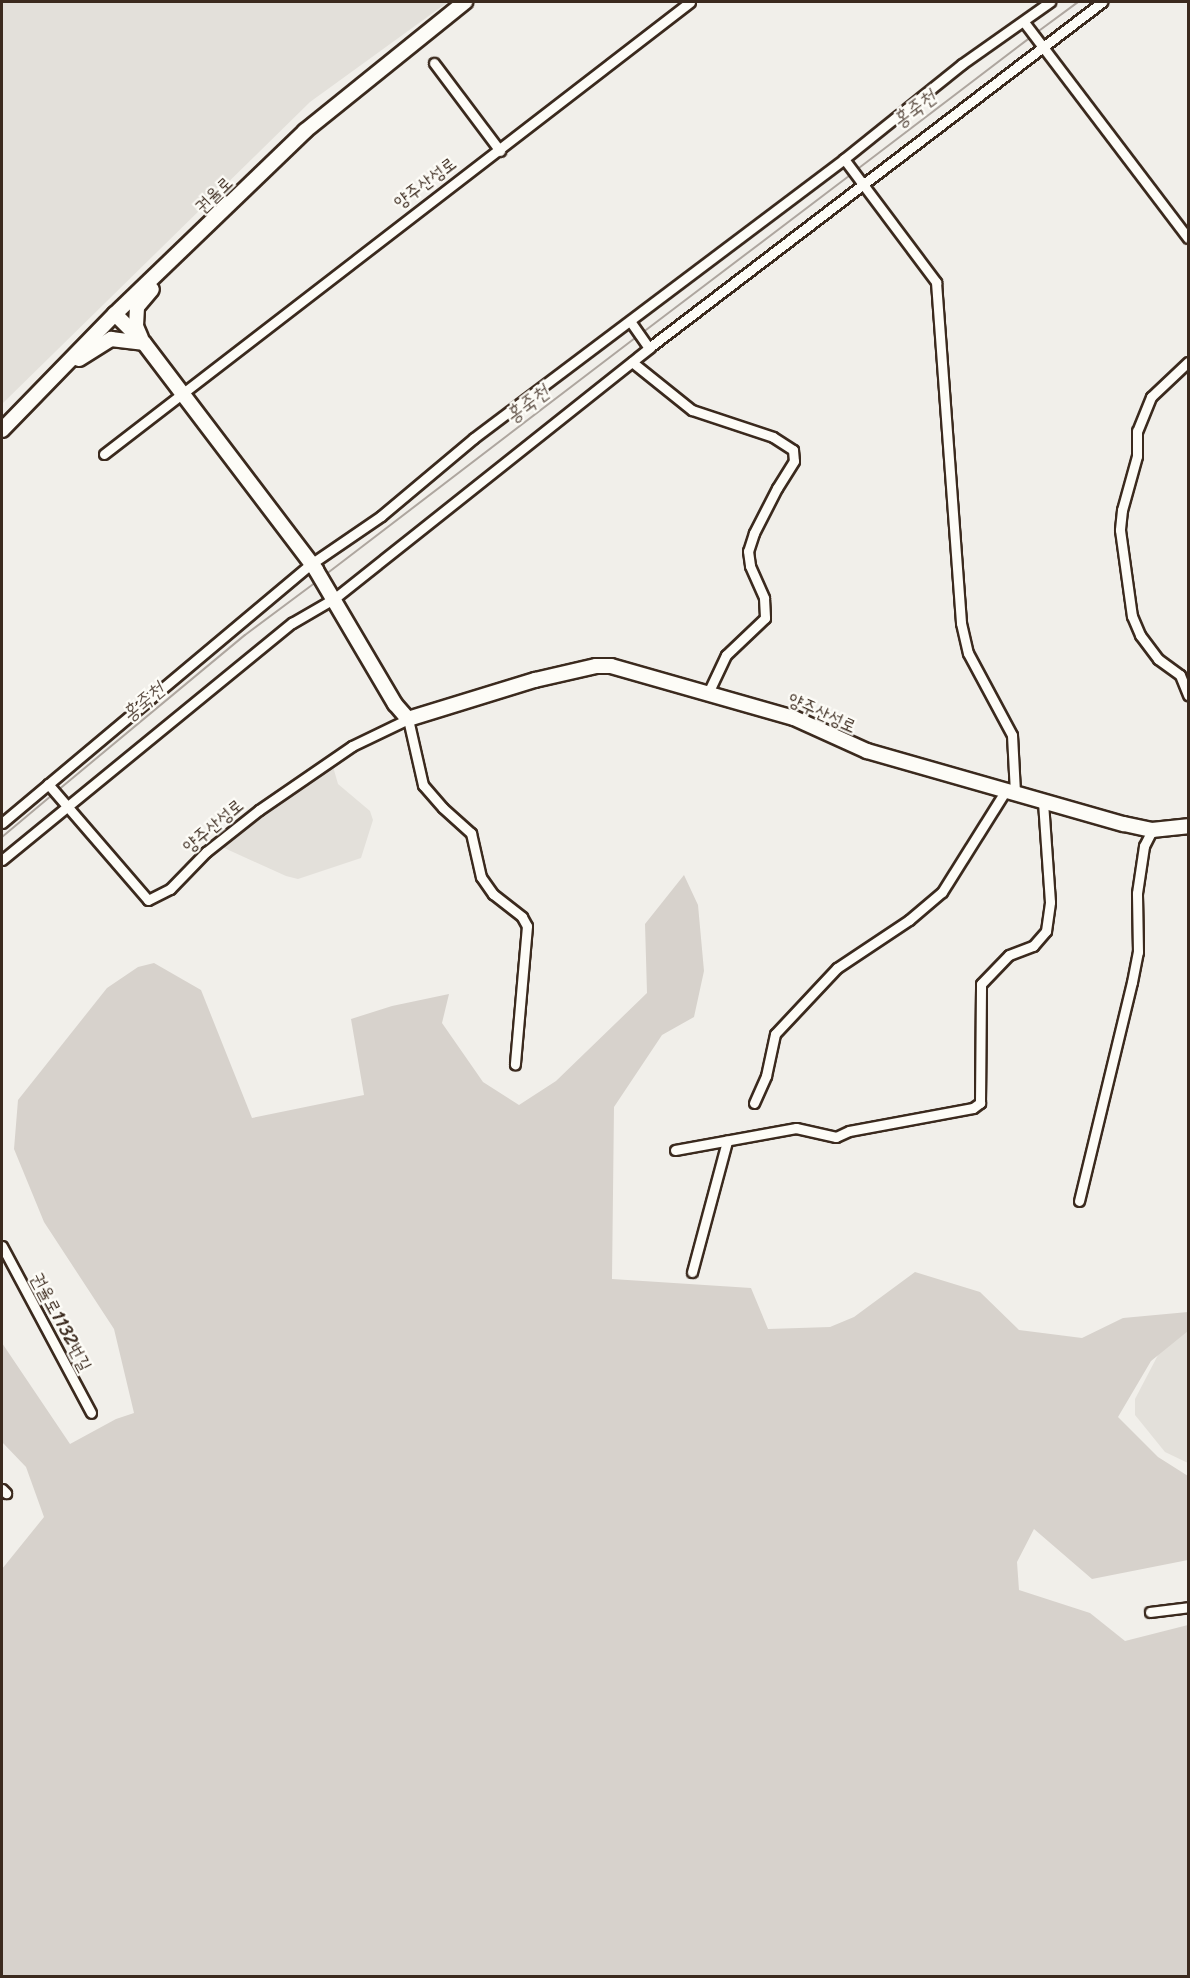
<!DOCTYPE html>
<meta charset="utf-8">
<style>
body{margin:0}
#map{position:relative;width:1190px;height:1978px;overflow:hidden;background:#f1efea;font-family:Sriracha,"Poor Story",sans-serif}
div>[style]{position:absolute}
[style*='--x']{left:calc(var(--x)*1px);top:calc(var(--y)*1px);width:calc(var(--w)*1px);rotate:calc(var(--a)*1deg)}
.built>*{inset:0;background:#e3e0da}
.green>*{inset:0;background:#d7d2cc}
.stream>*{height:2px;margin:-1px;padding:0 1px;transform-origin:1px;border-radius:1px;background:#aea69f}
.roads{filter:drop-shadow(2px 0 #3b2a1e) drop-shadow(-2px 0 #3b2a1e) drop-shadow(0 2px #3b2a1e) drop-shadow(0 -2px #3b2a1e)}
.street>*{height:9px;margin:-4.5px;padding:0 4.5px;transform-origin:4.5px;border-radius:4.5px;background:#fdfcf7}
.secondary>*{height:14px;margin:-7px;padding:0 7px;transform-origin:7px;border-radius:7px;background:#fdfcf7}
span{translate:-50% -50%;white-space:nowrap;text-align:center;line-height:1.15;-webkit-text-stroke:4.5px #fdfcf7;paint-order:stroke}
.street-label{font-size:18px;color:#3b2a1e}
.water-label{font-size:20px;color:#63554b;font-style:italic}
.frame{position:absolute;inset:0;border:3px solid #3b2a1e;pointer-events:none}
</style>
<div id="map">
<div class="built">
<i style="clip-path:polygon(2px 2px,448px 2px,310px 102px,2px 404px)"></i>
<i style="clip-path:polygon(332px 763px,338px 784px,370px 811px,373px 820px,361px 858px,298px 879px,286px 876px,222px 847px)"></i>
<i style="clip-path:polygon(1188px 1316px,1188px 1463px,1165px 1452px,1135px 1415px,1135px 1399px,1169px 1334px)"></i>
</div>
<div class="green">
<i style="clip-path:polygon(684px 875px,698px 905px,704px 971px,694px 1017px,662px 1035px,614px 1107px,612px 1279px,751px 1288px,768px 1329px,830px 1327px,854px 1317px,915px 1272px,980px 1292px,1019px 1330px,1082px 1338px,1123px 1318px,1188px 1312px,1188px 1331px,1151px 1361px,1118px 1417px,1158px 1457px,1188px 1476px,1188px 1560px,1092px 1579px,1034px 1529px,1017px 1562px,1019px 1590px,1090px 1613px,1125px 1641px,1188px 1625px,1188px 1976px,2px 1976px,2px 1569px,44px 1517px,26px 1467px,2px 1442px,2px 1343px,70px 1444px,116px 1419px,134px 1413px,114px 1329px,44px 1222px,14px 1149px,18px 1100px,107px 988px,138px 967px,154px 963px,201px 990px,252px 1118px,364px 1095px,351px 1019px,392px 1006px,449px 994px,442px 1023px,483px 1082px,519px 1105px,556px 1081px,647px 993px,645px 924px)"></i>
</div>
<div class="stream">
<i style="--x:1036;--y:33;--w:52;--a:-36.4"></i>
<i style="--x:855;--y:171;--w:223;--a:-37.3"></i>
<i style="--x:642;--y:333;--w:261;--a:-37.2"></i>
<i style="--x:325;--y:575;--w:394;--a:-37.4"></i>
<i style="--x:57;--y:791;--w:244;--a:-39.7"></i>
<i style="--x:245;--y:635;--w:89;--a:-36.7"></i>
<i style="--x:2;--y:837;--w:65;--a:-40"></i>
</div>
<div class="roads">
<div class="street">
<i style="--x:1024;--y:22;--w:271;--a:52.8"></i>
<i style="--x:434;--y:63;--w:110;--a:53.1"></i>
<i style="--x:844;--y:159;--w:154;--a:53.2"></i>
<i style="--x:936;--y:282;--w:342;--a:85.8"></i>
<i style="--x:961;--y:623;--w:31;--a:77"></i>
<i style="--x:968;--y:653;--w:93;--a:61.8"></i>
<i style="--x:1012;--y:735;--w:57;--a:87"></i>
<i style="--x:630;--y:321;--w:33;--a:55"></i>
<i style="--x:632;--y:362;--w:77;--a:38.7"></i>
<i style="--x:692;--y:410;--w:85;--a:18.4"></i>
<i style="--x:773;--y:437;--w:24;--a:33"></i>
<i style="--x:793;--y:450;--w:11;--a:85"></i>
<i style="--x:794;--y:461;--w:32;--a:122"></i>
<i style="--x:777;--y:488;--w:51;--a:117.1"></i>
<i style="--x:754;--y:533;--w:19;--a:108"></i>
<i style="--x:748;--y:551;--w:15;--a:82"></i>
<i style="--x:750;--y:566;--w:35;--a:66"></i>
<i style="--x:764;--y:598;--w:20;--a:87"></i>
<i style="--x:765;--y:618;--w:54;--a:136.5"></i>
<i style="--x:726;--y:655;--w:42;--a:115.3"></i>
<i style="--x:1188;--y:362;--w:51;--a:136.6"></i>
<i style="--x:1151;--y:397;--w:37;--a:112"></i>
<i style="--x:1137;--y:431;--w:25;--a:90"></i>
<i style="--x:1137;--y:456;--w:56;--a:105.5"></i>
<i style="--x:1122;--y:510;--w:20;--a:96"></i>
<i style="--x:1120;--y:530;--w:87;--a:82.1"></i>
<i style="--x:1132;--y:616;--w:21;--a:67"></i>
<i style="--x:1140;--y:635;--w:30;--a:53"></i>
<i style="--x:1158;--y:659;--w:27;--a:36"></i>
<i style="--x:1180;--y:675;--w:22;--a:68"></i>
<i style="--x:104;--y:454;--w:740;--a:-37.64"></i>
<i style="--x:48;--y:784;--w:153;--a:49.2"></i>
<i style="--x:148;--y:900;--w:25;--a:-27"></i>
<i style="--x:170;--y:889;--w:52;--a:-45.8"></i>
<i style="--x:206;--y:852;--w:68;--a:-38.4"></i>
<i style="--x:259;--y:810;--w:113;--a:-34.5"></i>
<i style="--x:352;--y:746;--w:62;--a:-25.7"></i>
<i style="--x:408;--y:719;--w:68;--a:77.2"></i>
<i style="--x:423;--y:785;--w:30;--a:49"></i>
<i style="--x:443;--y:808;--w:38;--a:42"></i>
<i style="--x:471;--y:833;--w:45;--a:77.2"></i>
<i style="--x:481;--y:877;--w:21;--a:55"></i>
<i style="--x:493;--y:894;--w:37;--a:38"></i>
<i style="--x:522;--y:917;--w:10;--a:61"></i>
<i style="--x:527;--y:926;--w:139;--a:95"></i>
<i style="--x:2;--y:823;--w:403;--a:-40"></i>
<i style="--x:311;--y:564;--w:85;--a:-34.4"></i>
<i style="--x:381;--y:516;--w:121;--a:-40"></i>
<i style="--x:474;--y:438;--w:463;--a:-37"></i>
<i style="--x:844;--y:159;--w:151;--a:-38.8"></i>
<i style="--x:962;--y:64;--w:108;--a:-35.2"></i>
<i style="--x:2;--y:860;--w:375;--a:-39.3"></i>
<i style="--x:292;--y:623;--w:50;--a:-30.2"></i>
<i style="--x:335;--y:598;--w:403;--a:-38.5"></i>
<i style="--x:650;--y:347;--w:569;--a:-37.35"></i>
<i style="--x:754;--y:1103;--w:30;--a:-66"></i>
<i style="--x:766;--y:1076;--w:43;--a:-77.9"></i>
<i style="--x:775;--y:1034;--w:91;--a:-46.8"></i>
<i style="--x:837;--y:968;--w:87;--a:-33.7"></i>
<i style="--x:909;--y:920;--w:43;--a:-40.3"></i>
<i style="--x:942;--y:892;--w:120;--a:-57.9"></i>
<i style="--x:675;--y:1150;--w:123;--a:-10.3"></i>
<i style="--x:796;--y:1128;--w:41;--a:12.7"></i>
<i style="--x:836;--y:1137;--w:14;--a:-25"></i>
<i style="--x:849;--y:1131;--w:126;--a:-10.5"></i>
<i style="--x:973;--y:1108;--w:9;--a:-36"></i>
<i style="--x:980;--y:1103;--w:119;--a:-89.5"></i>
<i style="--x:981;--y:984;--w:40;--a:-46"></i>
<i style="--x:1009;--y:955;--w:26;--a:-21"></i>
<i style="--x:1033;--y:946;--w:20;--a:-49"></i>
<i style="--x:1046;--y:931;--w:29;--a:-82"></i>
<i style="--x:1050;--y:902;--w:101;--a:-94"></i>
<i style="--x:1079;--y:1201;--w:225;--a:-76.4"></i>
<i style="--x:1132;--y:982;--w:31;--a:-79"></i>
<i style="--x:1138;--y:952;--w:59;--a:-91"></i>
<i style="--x:1137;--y:893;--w:48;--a:-81.5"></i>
<i style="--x:1144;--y:846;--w:18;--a:-63"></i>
<i style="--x:2;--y:1246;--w:189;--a:61.9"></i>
<i style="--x:692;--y:1272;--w:136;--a:-75"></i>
<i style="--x:2;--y:1489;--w:6;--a:45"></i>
<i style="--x:1150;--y:1612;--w:38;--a:-7"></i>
</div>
<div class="secondary">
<i style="--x:115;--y:314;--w:41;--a:45"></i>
<i style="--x:144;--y:343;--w:285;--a:52.8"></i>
<i style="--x:316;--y:570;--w:156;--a:59.5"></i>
<i style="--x:395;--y:704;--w:20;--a:49"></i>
<i style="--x:408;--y:719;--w:133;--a:-17.1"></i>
<i style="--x:535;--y:680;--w:63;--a:-12.9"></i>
<i style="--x:596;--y:666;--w:15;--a:0"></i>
<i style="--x:611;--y:666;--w:190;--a:15.9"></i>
<i style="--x:794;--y:718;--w:80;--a:24.3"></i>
<i style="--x:867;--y:751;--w:267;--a:15.9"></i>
<i style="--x:1124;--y:824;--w:29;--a:12"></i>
<i style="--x:1152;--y:830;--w:36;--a:-6"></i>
<i style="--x:141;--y:338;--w:13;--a:-113"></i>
<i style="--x:136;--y:326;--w:19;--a:-87"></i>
<i style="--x:137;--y:307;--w:23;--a:-50"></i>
<i style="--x:79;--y:359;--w:38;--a:-32"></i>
<i style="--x:111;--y:339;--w:32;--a:7"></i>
<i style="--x:2;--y:430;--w:162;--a:-45.8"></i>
<i style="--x:115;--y:314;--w:264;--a:-43.9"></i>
<i style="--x:305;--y:131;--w:206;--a:-38.9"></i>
</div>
</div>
<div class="street-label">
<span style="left:425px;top:183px;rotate:-37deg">양주산성로</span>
<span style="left:214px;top:195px;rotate:-44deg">권율로</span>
<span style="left:822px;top:713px;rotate:24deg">양주산성로</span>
<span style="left:213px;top:826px;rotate:-40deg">양주산성로</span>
<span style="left:61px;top:1322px;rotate:62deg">권율로1132번길</span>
</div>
<div class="water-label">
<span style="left:914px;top:109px;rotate:-37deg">홍죽천</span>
<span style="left:527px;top:404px;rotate:-37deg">홍죽천</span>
<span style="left:143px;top:702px;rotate:-40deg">홍죽천</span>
</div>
<div class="frame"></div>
</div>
